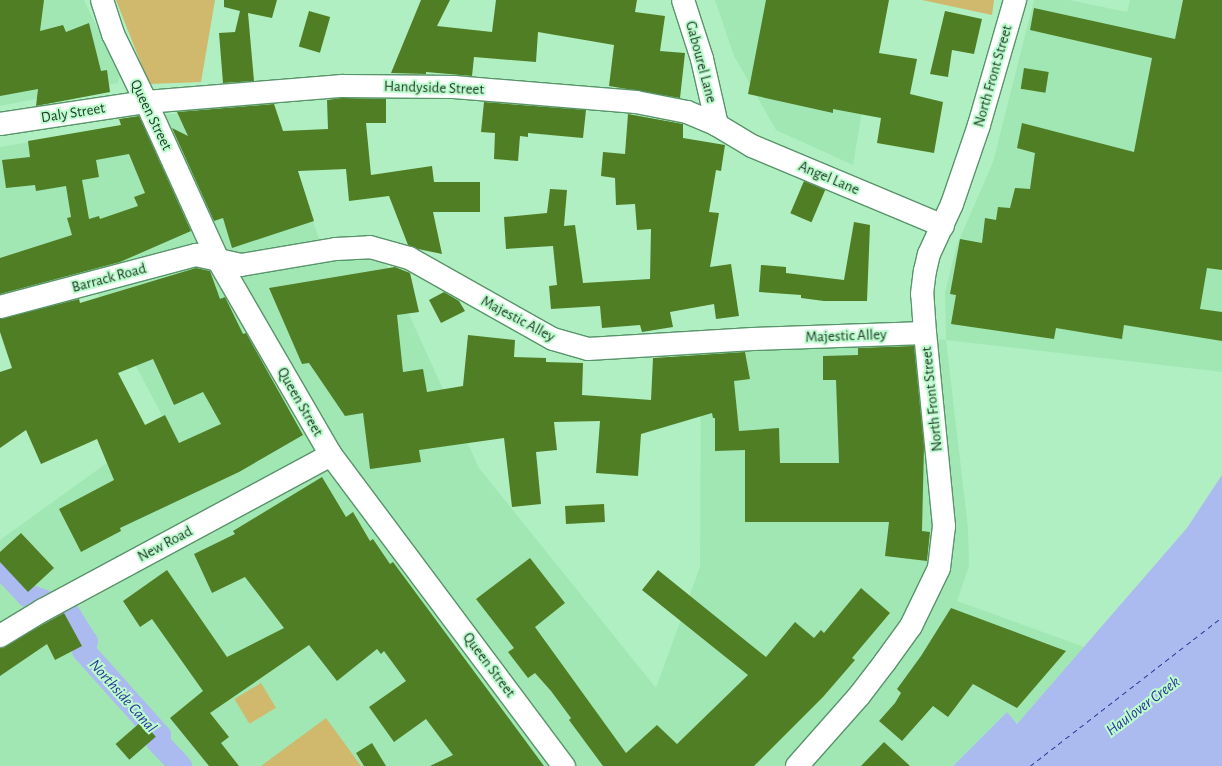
<!DOCTYPE html>
<style>
body{margin:0}
#map{position:relative;width:1222px;height:766px;overflow:hidden;background:#b0efc1;font-family:"Alegreya Sans",sans-serif}
div>[style]{position:absolute}
[style*='--x']{left:calc(var(--x)*1px);top:calc(var(--y)*1px);width:calc(var(--w)*1px);rotate:calc(var(--a)*1deg)}
.built>*{inset:0;background:#a1e7b4}
.green>*{inset:0;background:#d0b86c;transform-origin:0 0}
.water>*{inset:0;background:#abbaef}
.canal>*{height:23px;margin:-11.5px;padding:0 11.5px;transform-origin:11.5px;border-radius:11.5px;background:#abbaef}
.ferry>*{height:1px;margin-top:-0.5px;transform-origin:0;background:repeating-linear-gradient(90deg,#2c3598 0 5px,transparent 0 9px)}
.building>*{inset:0;background:#507e24;transform-origin:0 0}
.roads{filter:drop-shadow(1px 0 #58946a) drop-shadow(-1px 0 #58946a) drop-shadow(0 1px #58946a) drop-shadow(0 -1px #58946a)}
.street>*{height:22px;margin:-11px;padding:0 11px;transform-origin:11px;border-radius:11px;background:#fff}
.secondary>*{height:22px;margin:-11px;padding:0 11px;transform-origin:11px;border-radius:11px;background:#fff}
span{translate:-50% -50%;white-space:nowrap;text-align:center;line-height:1.15;-webkit-text-stroke:4px #bdfcce;paint-order:stroke}
.street-label{font-size:15px;color:#203927}
.water-label{font-size:16px;color:#2c3598;font-style:italic}
</style>
<div id="map">
<div class="built">
<i style="clip-path:polygon(0 0,84px 0,120px 75px,118px 83px,0 106px)"></i>
<i style="clip-path:polygon(715px 0,881px 0,853px 165px,776px 130px,734px 56px)"></i>
<i style="clip-path:polygon(1034px 0,1069px 0,1127px 12px,1130px 0,1222px 0,1222px 372px,946px 340px,968px 528px,969px 566px,957px 601px,1084px 647px,1017px 724px,1007px 712px,953px 766px,0 766px,0 540px,165px 421px,91px 281px,0 310px,0 147px,111px 128px,163px 115px,274px 103px,320px 242px,375px 240px,479px 468px,656px 688px,700px 567px,701px 345px,928px 338px,946px 340px,945px 292px,957px 245px,993px 162px)"></i>
</div>
<div class="green">
<i style="clip-path:polygon(116px 0,215px 0,201px 82px,149px 84px)"></i>
<i style="clip-path:polygon(922px 0,994px 0,992px 15px)"></i>
<i style="left:261px;top:683px;width:29px;height:31px;rotate:59deg"></i>
<i style="clip-path:polygon(326px 718px,361px 766px,261px 766px)"></i>
</div>
<div class="water">
<i style="clip-path:polygon(1222px 475px,1222px 766px,953px 766px,1007px 712px,1017px 724px,1187px 528px)"></i>
</div>
<div class="canal">
<i style="--x:0;--y:566;--w:40;--a:47"></i>
<i style="--x:27;--y:595;--w:40;--a:18.9"></i>
<i style="--x:65;--y:608;--w:39;--a:58"></i>
<i style="--x:86;--y:641;--w:9;--a:108"></i>
<i style="--x:83;--y:650;--w:114;--a:48.2"></i>
<i style="--x:159;--y:735;--w:6;--a:108"></i>
<i style="--x:157;--y:741;--w:34;--a:47"></i>
</div>
<div class="ferry">
<i style="--x:1030;--y:766;--w:243;--a:-37.8"></i>
</div>
<div class="building">
<i style="clip-path:polygon(0 0,44px 0,40px 31px,63px 25px,66px 32px,89px 23px,101px 71px,107px 70px,110px 92px,36px 106px,38px 89px,0 96px)"></i>
<i style="clip-path:polygon(224px 0,277px 0,272px 18px,248px 13px,254px 81px,223px 83px,219px 33px,235px 32px,240px 11px,224px 7px)"></i>
<i style="clip-path:polygon(421px 0,450px 0,437px 26px,492px 32px,496px 0,637px 0,635px 12px,665px 16px,660px 51px,685px 53px,680px 98px,609px 86px,614px 45px,538px 32px,536px 62px,474px 57px,472px 76px,426px 72px,426px 74px,391px 73px)"></i>
<i style="clip-path:polygon(766px 0,889px 0,879px 53px,917px 59px,910px 94px,943px 102px,934px 153px,877px 143px,881px 118px,833px 109px,833px 113px,748px 94px)"></i>
<i style="clip-path:polygon(1183px 0,1222px 0,1222px 270px,1207px 268px,1200px 309px,1222px 312px,1222px 341px,1124px 325px,1122px 339px,1056px 328px,1054px 339px,951px 324px,956px 295px,950px 294px,960px 239px,982px 243px,985px 218px,996px 220px,998px 207px,1010px 208px,1015px 188px,1030px 189px,1035px 153px,1017px 148px,1022px 123px,1134px 152px,1152px 58px,1030px 30px,1034px 8px,1175px 39px)"></i>
<i style="left:309px;top:11px;width:22px;height:37px;rotate:16deg"></i>
<i style="clip-path:polygon(945px 11px,982px 19px,974px 54px,952px 50px,948px 77px,930px 74px)"></i>
<i style="left:1024px;top:68px;width:25px;height:21px;rotate:9deg"></i>
<i style="clip-path:polygon(342px 98px,386px 99px,386px 123px,366px 123px,371px 175px,432px 166px,434px 182px,480px 182px,480px 212px,433px 212px,442px 254px,418px 249px,408px 245px,389px 196px,349px 201px,346px 169px,298px 171px,314px 221px,232px 248px,223px 218px,214px 221px,172px 128px,188px 136px,177px 112px,274px 104px,283px 131px,328px 129px,327px 100px)"></i>
<i style="clip-path:polygon(484px 102px,586px 110px,583px 138px,528px 133px,528px 137px,520px 136px,518px 161px,494px 159px,495px 133px,481px 132px)"></i>
<i style="clip-path:polygon(628px 114px,683px 124px,683px 138px,725px 145px,721px 171px,716px 170px,709px 212px,719px 213px,710px 267px,731px 264px,739px 316px,716px 319px,714px 304px,670px 312px,673px 327px,642px 332px,640px 325px,602px 328px,600px 306px,551px 309px,549px 286px,557px 285px,553px 246px,506px 249px,504px 217px,547px 213px,550px 189px,567px 190px,564px 226px,575px 225px,583px 283px,650px 279px,651px 229px,637px 230px,635px 204px,616px 205px,615px 178px,601px 176px,603px 152px,625px 154px)"></i>
<i style="clip-path:polygon(evenodd,139px 116px,191px 231px,120px 262px,0 294px,0 258px,72px 235px,67px 218px,71px 217px,66px 186px,36px 191px,35px 185px,6px 188px,2px 160px,30px 157px,28px 141px,121px 125px,119px 119px,139px 116px,129px 154px,145px 193px,134px 197px,138px 206px,100px 219px,99px 216px,89px 219px,82px 180px,99px 177px,96px 160px,129px 154px)"></i>
<i style="left:804px;top:181px;width:23px;height:35px;rotate:23deg"></i>
<i style="clip-path:polygon(854px 222px,870px 225px,867px 301px,824px 301px,801px 298px,801px 295px,759px 292px,761px 265px,786px 267px,786px 273px,844px 280px)"></i>
<i style="clip-path:polygon(395px 267px,410px 273px,419px 312px,397px 315px,403px 372px,423px 369px,427px 392px,463px 386px,468px 335px,515px 340px,514px 357px,546px 358px,546px 362px,583px 363px,582px 395px,651px 400px,653px 358px,745px 352px,750px 379px,734px 381px,739px 431px,779px 428px,780px 463px,839px 463px,836px 380px,823px 380px,823px 356px,858px 355px,858px 348px,914px 346px,924px 446px,922px 531px,930px 532px,927px 561px,885px 556px,889px 522px,745px 522px,745px 450px,715px 451px,715px 418px,713px 418px,712px 413px,641px 434px,638px 476px,596px 473px,600px 421px,554px 422px,557px 450px,536px 452px,541px 504px,512px 507px,504px 438px,419px 450px,421px 462px,370px 469px,363px 413px,345px 416px,309px 363px,302px 364px,269px 288px)"></i>
<i style="clip-path:polygon(evenodd,196px 268px,210px 271px,220px 299px,225px 297px,243px 334px,246px 333px,303px 435px,239px 472px,120px 528px,121px 531px,81px 552px,59px 509px,114px 480px,97px 439px,41px 464px,26px 430px,0 448px,0 372px,12px 368px,0 332px,0 319px,79px 299px,80px 303px,196px 268px,153px 359px,174px 405px,203px 392px,221px 424px,179px 443px,165px 415px,145px 425px,118px 373px,153px 359px)"></i>
<i style="clip-path:polygon(444px 292px,459px 301px,465px 311px,441px 323px,429px 300px)"></i>
<i style="clip-path:polygon(322px 477px,346px 517px,353px 512px,370px 541px,373px 539px,390px 564px,393px 562px,544px 766px,430px 766px,453px 755px,426px 719px,394px 742px,369px 707px,406px 681px,384px 651px,381px 654px,377px 649px,337px 681px,309px 645px,210px 713px,229px 737px,221px 743px,239px 766px,209px 766px,170px 718px,203px 691px,152px 619px,140px 627px,123px 601px,167px 570px,227px 657px,284px 628px,245px 577px,212px 593px,194px 554px,235px 534px,233px 531px)"></i>
<i style="left:604px;top:504px;width:18px;height:39px;rotate:87deg"></i>
<i style="clip-path:polygon(21px 533px,54px 568px,28px 592px,0 562px,0 552px)"></i>
<i style="clip-path:polygon(530px 558px,565px 603px,535px 627px,626px 753px,657px 725px,677px 744px,748px 675px,642px 590px,658px 570px,766px 657px,795px 622px,814px 638px,821px 630px,824px 633px,861px 588px,890px 613px,852px 658px,855px 660px,823px 697px,754px 766px,603px 766px,569px 720px,571px 718px,551px 691px,535px 673px,528px 678px,508px 652px,514px 648px,476px 599px)"></i>
<i style="clip-path:polygon(951px 608px,1066px 651px,1017px 708px,973px 684px,948px 717px,933px 706px,902px 741px,879px 721px,895px 703px,901px 693px,897px 689px,921px 656px)"></i>
<i style="clip-path:polygon(64px 613px,82px 646px,55px 660px,47px 644px,0 676px,0 648px)"></i>
<i style="left:142px;top:721px;width:21px;height:35px;rotate:49deg"></i>
<i style="clip-path:polygon(884px 742px,910px 766px,861px 766px)"></i>
<i style="clip-path:polygon(372px 743px,386px 766px,364px 766px,356px 753px)"></i>
</div>
<div class="roads">
<div class="street">
<i style="--x:102;--y:0;--w:36;--a:72"></i>
<i style="--x:113;--y:34;--w:76;--a:64.1"></i>
<i style="--x:146;--y:102;--w:197;--a:-4.7"></i>
<i style="--x:342;--y:86;--w:112;--a:0.5"></i>
<i style="--x:454;--y:87;--w:183;--a:4.7"></i>
<i style="--x:636;--y:102;--w:52;--a:11.1"></i>
<i style="--x:687;--y:112;--w:33;--a:23"></i>
<i style="--x:717;--y:125;--w:41;--a:31"></i>
<i style="--x:752;--y:146;--w:207;--a:22.7"></i>
<i style="--x:683;--y:0;--w:62;--a:72.1"></i>
<i style="--x:702;--y:59;--w:68;--a:77.2"></i>
<i style="--x:0;--y:307;--w:203;--a:-14.9"></i>
<i style="--x:196;--y:255;--w:46;--a:12.5"></i>
<i style="--x:241;--y:265;--w:96;--a:-9.6"></i>
<i style="--x:336;--y:249;--w:34;--a:-3"></i>
<i style="--x:370;--y:247;--w:41;--a:15.8"></i>
<i style="--x:409;--y:258;--w:165;--a:29.4"></i>
<i style="--x:553;--y:339;--w:36;--a:16"></i>
<i style="--x:588;--y:349;--w:165;--a:-3.5"></i>
<i style="--x:753;--y:339;--w:172;--a:-2"></i>
<i style="--x:43;--y:610;--w:327;--a:-28.3"></i>
</div>
<div class="secondary">
<i style="--x:0;--y:124;--w:148;--a:-8.6"></i>
<i style="--x:146;--y:102;--w:174;--a:65.5"></i>
<i style="--x:218;--y:260;--w:225;--a:59.9"></i>
<i style="--x:331;--y:455;--w:389;--a:53.2"></i>
<i style="--x:0;--y:636;--w:50;--a:-31.2"></i>
<i style="--x:797;--y:766;--w:94;--a:-48.5"></i>
<i style="--x:859;--y:696;--w:43;--a:-52.6"></i>
<i style="--x:885;--y:662;--w:44;--a:-54.2"></i>
<i style="--x:911;--y:626;--w:64;--a:-64.2"></i>
<i style="--x:939;--y:568;--w:42;--a:-83.2"></i>
<i style="--x:944;--y:526;--w:194;--a:-95.6"></i>
<i style="--x:925;--y:333;--w:39;--a:-94"></i>
<i style="--x:922;--y:294;--w:23;--a:-83"></i>
<i style="--x:925;--y:271;--w:17;--a:-77"></i>
<i style="--x:929;--y:254;--w:55;--a:-65.3"></i>
<i style="--x:952;--y:204;--w:83;--a:-71.1"></i>
<i style="--x:979;--y:125;--w:130;--a:-73.9"></i>
</div>
</div>
<div class="street-label">
<span style="left:701px;top:62px;rotate:75deg">Gabourel Lane</span>
<span style="left:993px;top:76px;rotate:-74deg">North Front Street</span>
<span style="left:434px;top:88px;rotate:2deg">Handyside Street</span>
<span style="left:73px;top:113px;rotate:-9deg">Daly Street</span>
<span style="left:151px;top:115px;rotate:64deg">Queen Street</span>
<span style="left:829px;top:178px;rotate:23deg">Angel Lane</span>
<span style="left:109px;top:278px;rotate:-15deg">Barrack Road</span>
<span style="left:518px;top:319px;rotate:28deg">Majestic Alley</span>
<span style="left:846px;top:336px;rotate:-2deg">Majestic Alley</span>
<span style="left:932px;top:399px;rotate:-96deg">North Front Street</span>
<span style="left:300px;top:402px;rotate:60deg">Queen Street</span>
<span style="left:165px;top:544px;rotate:-28deg">New Road</span>
<span style="left:489px;top:665px;rotate:53deg">Queen Street</span>
</div>
<div class="water-label">
<span style="left:123px;top:696px;rotate:48deg">Northside Canal</span>
<span style="left:1143px;top:706px;rotate:-37deg">Haulover Creek</span>
</div>
</div>
